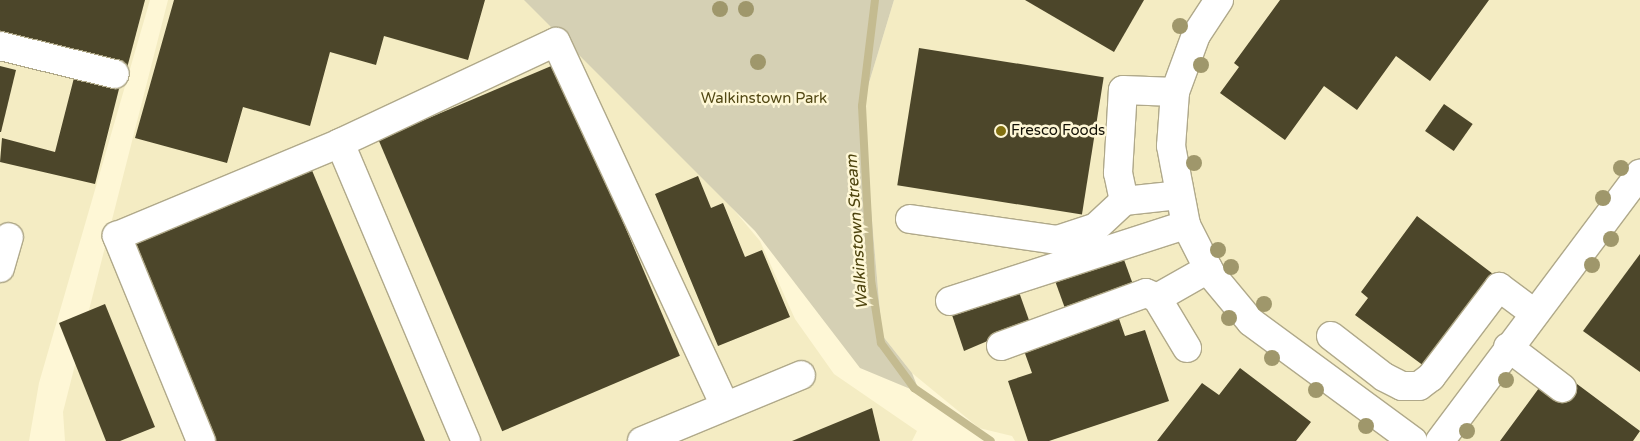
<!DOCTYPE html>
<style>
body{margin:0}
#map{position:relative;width:1640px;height:441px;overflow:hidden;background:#fef7d6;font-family:"Varela Round",sans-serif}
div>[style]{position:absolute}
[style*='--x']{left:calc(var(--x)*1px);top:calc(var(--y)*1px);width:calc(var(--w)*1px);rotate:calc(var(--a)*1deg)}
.built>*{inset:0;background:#f4ecc3}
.green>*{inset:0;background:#d5d0b4}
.stream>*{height:8px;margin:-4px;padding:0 4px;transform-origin:4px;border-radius:4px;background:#c4bb90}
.building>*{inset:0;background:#4c462a;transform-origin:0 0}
.roads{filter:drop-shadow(1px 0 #b0a98a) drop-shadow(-1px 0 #b0a98a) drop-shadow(0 1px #b0a98a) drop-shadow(0 -1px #b0a98a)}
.minor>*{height:28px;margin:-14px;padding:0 14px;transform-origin:14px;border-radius:14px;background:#fff}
.trees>*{width:16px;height:16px;margin:-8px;border-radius:50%;background:#9f976b}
.dots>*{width:14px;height:14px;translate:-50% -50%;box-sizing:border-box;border:2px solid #fef7d6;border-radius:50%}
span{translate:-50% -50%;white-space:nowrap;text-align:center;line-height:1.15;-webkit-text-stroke:5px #fef7d6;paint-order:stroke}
.park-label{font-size:15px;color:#524814}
.poi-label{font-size:15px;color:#131106}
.left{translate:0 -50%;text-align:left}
.water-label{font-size:16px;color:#4c420c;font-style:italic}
</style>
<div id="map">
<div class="built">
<i style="clip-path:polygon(0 0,150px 0,39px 383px,29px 441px,0 441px)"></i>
<i style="clip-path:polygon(168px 0,525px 0,665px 128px,760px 241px,795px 319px,834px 374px,917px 431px,912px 441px,65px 441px,63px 412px)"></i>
<i style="clip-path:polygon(894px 0,1640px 0,1640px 441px,1015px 441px,1012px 436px,979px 428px,912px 373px,882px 335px,862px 106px)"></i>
</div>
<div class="green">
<i style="clip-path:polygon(524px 0,894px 0,862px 106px,882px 335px,912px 373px,920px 393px,860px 368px,755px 231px)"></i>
</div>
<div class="stream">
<i style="--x:875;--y:0;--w:107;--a:97"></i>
<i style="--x:862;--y:106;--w:174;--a:87"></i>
<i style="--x:871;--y:280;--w:64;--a:81"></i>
<i style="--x:881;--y:343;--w:56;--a:53.7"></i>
<i style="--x:914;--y:388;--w:93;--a:34.5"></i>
</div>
<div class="building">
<i style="clip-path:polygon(0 0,145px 0,127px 68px,0 35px)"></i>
<i style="clip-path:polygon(174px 0,485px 0,468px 60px,384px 36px,376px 65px,330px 52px,310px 126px,243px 107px,227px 163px,135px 138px)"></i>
<i style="clip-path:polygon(1025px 0,1144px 0,1114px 52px)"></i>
<i style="clip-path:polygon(1280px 0,1489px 0,1430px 81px,1396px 56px,1357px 110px,1324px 86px,1285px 140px,1220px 93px,1239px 67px,1234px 63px)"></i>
<i style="left:919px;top:48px;width:187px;height:139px;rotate:9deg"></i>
<i style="left:556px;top:64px;width:317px;height:193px;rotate:67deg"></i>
<i style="clip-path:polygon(0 66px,16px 70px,1px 132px,0 132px)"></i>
<i style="clip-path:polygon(76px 70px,121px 81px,95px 184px,0 162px,2px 138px,55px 152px)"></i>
<i style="left:1444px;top:104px;width:35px;height:33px;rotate:35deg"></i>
<i style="clip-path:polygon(311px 168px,425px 441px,214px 441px,131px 243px)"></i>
<i style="clip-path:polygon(698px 176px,711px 208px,723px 203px,745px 257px,762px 250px,790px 317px,718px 346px,655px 194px)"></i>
<i style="clip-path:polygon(1417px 216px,1493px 274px,1424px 366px,1355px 315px,1368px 298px,1361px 292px)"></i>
<i style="clip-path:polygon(1640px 254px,1640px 372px,1583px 331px)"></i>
<i style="left:1123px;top:257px;width:29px;height:72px;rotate:70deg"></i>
<i style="clip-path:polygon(1019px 292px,1030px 323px,964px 351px,952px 315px)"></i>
<i style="clip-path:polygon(105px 304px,155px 427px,120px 441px,106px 441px,59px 323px)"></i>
<i style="clip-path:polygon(1118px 316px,1125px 336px,1145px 330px,1169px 401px,1049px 441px,1028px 441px,1008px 381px,1032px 373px,1023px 348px)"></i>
<i style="clip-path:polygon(1240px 368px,1311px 422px,1296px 441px,1157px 441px,1202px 383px,1219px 395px)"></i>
<i style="clip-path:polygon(1573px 381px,1640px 431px,1633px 441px,1500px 441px,1539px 388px,1558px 401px)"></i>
<i style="clip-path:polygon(872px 408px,880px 441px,792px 441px)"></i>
</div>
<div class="roads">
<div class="minor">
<i style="--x:1219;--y:0;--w:42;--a:123.3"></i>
<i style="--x:1196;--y:35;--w:61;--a:110.2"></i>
<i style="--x:1175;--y:92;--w:54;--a:94.2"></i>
<i style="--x:1171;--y:146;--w:80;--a:79.2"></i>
<i style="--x:1186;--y:225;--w:55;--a:63"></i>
<i style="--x:1211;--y:274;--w:62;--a:50.2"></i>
<i style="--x:1251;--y:322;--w:201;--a:36.3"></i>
<i style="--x:0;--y:46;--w:118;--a:13.7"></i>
<i style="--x:340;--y:143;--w:238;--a:-25.1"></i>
<i style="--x:556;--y:42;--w:401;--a:65.1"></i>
<i style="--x:1124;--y:201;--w:29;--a:-102"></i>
<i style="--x:1118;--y:173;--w:83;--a:-86.6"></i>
<i style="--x:1123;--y:90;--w:52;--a:2.2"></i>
<i style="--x:910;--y:219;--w:148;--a:8.1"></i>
<i style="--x:1057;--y:240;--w:40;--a:-18"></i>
<i style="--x:1095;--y:228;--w:40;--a:-43"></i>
<i style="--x:1124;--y:201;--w:55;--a:-6.2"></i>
<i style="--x:0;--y:268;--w:32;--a:-74"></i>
<i style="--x:950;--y:301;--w:248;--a:-17.9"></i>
<i style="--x:1331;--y:336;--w:67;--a:37.7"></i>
<i style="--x:1384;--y:377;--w:20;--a:27"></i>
<i style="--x:1402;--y:386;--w:17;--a:0"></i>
<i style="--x:1419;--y:386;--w:15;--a:-37"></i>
<i style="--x:1431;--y:377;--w:113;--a:-52.9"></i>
<i style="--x:1499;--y:287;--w:44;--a:36.6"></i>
<i style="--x:1001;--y:346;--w:154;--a:-20.1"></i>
<i style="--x:1146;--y:293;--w:12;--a:24"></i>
<i style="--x:1508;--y:347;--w:68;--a:37.2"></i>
<i style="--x:1187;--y:348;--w:58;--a:-121"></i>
<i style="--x:1157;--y:298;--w:59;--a:-29.6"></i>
<i style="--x:201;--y:441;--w:222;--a:-112.3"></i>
<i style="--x:117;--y:236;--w:242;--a:-22.6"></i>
<i style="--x:340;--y:143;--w:324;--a:67.1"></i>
<i style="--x:642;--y:441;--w:172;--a:-22.5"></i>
<i style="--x:1440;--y:441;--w:334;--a:-53.2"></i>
</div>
</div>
<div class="trees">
<i style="left:720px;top:9px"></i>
<i style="left:746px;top:9px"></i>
<i style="left:1180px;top:26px"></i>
<i style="left:758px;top:62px"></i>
<i style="left:1201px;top:65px"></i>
<i style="left:1194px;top:163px"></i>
<i style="left:1621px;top:168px"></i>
<i style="left:1603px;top:198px"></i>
<i style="left:1611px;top:239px"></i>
<i style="left:1218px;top:250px"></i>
<i style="left:1592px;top:265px"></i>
<i style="left:1231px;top:267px"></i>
<i style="left:1264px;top:304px"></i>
<i style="left:1229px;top:318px"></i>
<i style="left:1272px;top:358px"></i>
<i style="left:1506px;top:380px"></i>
<i style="left:1316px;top:390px"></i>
<i style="left:1366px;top:426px"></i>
<i style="left:1467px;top:431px"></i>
</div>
<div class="dots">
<i style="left:1001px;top:131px;background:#827010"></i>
</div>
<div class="park-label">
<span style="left:764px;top:99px">Walkinstown Park</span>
</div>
<div class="poi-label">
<span class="left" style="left:1011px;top:131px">Fresco Foods</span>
</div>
<div class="water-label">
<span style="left:857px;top:232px;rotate:-94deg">Walkinstown Stream</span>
</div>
</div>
